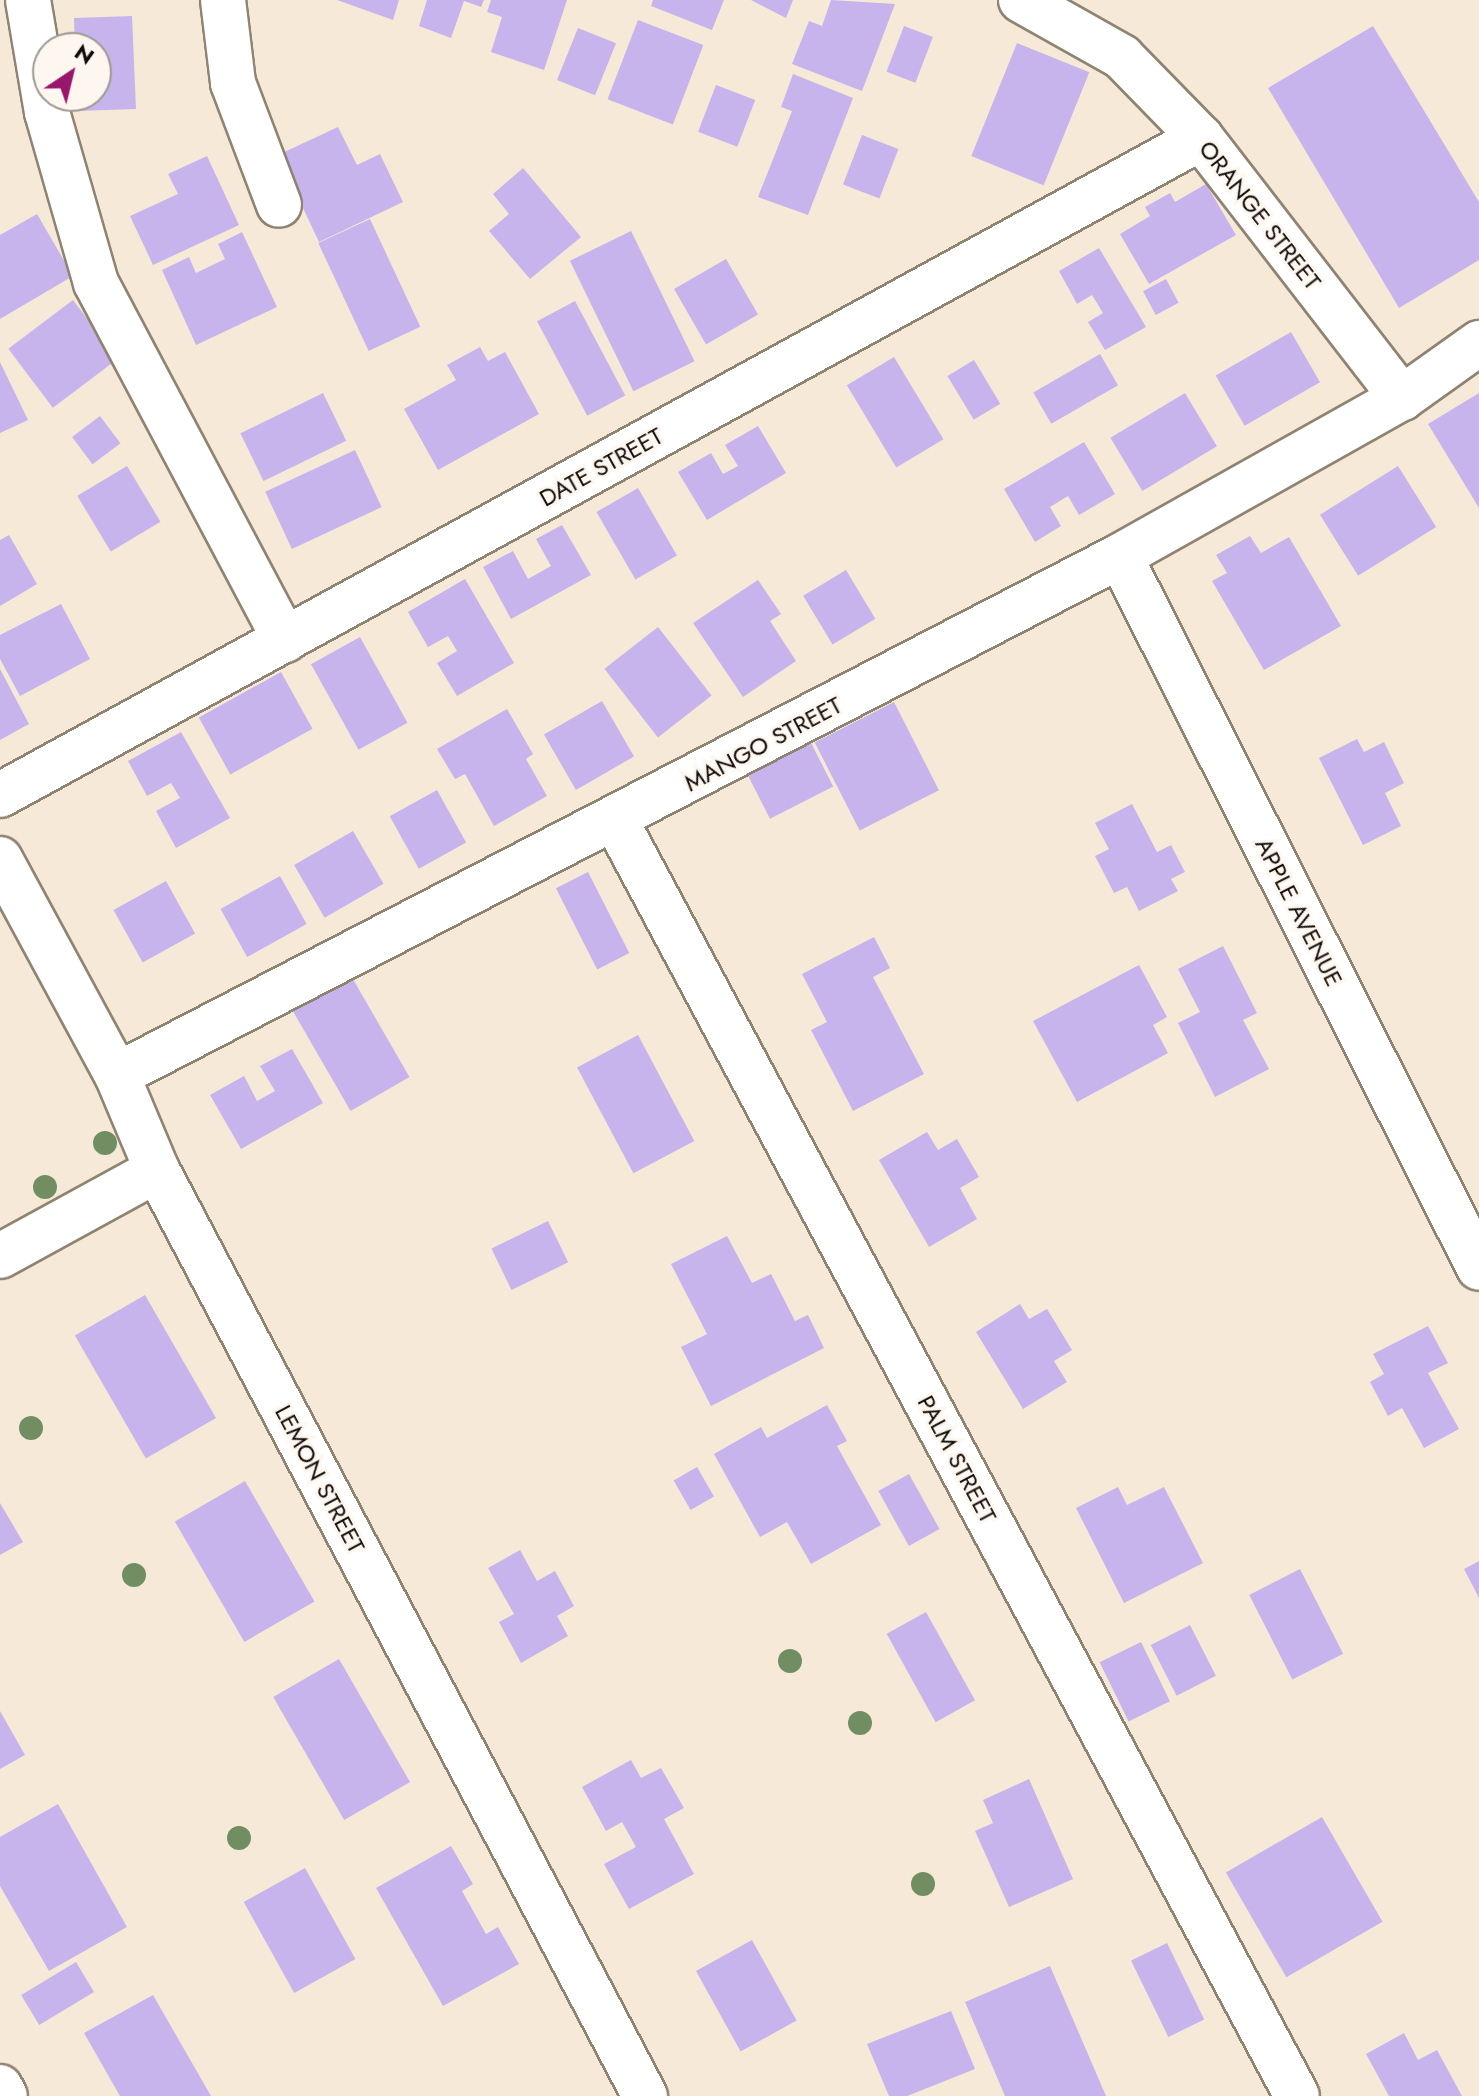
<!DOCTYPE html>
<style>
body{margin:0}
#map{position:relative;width:1479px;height:2096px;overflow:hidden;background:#f7e9d7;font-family:Jost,sans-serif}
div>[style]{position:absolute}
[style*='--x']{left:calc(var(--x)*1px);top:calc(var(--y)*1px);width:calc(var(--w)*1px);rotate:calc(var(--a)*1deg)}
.building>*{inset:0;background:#c7b4ed;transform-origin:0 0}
.roads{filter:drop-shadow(2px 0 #8f8372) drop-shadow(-2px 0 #8f8372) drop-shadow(0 2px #8f8372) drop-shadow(0 -2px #8f8372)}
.minor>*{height:44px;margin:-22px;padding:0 22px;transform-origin:22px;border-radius:22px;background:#fff}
.trees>*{width:24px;height:24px;margin:-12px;border-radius:50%;background:#708e62}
span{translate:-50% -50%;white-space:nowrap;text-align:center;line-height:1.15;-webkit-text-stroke:6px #fdf7f0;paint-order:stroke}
.street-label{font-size:24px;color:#110c07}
.north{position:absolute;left:32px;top:32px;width:80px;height:80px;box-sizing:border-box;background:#fdf7f0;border:2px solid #9f9993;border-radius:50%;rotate:35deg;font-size:22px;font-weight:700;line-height:32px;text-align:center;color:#110c07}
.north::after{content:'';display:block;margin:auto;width:28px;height:36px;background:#98166c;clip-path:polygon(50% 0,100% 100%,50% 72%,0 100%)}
</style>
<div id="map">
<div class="building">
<i style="clip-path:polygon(337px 0,399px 0,393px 20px)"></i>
<i style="clip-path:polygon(427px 0,484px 0,481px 7px,464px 1px,451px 38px,419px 26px)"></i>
<i style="clip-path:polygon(491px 0,567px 0,544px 70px,491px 52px,502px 17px,487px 12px)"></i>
<i style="clip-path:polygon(653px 0,724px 0,712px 30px,651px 6px)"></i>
<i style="clip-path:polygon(751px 0,793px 0,786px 18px)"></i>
<i style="clip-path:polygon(831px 0,895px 4px,862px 91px,792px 64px,809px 21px,822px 26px)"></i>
<i style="clip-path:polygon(132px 16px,136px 109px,77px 111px,76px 96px,96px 96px,96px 48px,75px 48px,74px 18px)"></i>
<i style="left:638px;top:20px;width:70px;height:85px;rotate:21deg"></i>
<i style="left:904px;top:26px;width:31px;height:49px;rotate:21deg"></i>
<i style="clip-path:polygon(1373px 26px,1479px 202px,1479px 260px,1399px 308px,1268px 88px)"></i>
<i style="left:578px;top:28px;width:41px;height:56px;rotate:22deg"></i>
<i style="left:1017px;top:43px;width:78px;height:122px;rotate:22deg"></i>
<i style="clip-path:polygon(793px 74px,853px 98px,808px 215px,758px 197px,792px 111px,781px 107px)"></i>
<i style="left:716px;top:85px;width:42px;height:50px;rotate:21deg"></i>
<i style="clip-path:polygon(338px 127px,357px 165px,380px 154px,403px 202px,319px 242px,278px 155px)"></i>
<i style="left:862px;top:135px;width:39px;height:53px;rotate:21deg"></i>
<i style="clip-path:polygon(207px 156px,239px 225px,153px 265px,130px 216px,178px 194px,168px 174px)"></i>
<i style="clip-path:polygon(523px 168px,581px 237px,530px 279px,489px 231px,509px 214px,493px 194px)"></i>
<i style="clip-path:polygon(1206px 184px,1236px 235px,1149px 284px,1120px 234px,1150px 216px,1145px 207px,1170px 193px,1175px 202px)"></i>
<i style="clip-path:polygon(37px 214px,73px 276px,0 319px,0 235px)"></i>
<i style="left:370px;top:219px;width:119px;height:57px;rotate:65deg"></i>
<i style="left:631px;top:231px;width:145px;height:68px;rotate:64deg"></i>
<i style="clip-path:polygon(242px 232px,277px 307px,196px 345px,162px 270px,189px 257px,196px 273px,225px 259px,218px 244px)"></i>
<i style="clip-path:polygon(1099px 248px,1146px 327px,1105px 350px,1088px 322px,1103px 313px,1092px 295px,1077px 304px,1059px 271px)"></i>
<i style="left:726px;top:259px;width:64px;height:60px;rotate:60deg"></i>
<i style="left:1166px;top:279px;width:27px;height:26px;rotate:62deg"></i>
<i style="left:73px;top:300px;width:74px;height:81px;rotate:53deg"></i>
<i style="left:575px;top:301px;width:107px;height:43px;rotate:62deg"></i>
<i style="left:1291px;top:332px;width:58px;height:87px;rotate:60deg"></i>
<i style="clip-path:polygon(480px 347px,488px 361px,505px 352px,539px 414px,438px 470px,404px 409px,456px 380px,447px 365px)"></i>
<i style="left:1100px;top:354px;width:36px;height:77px;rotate:60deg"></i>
<i style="left:894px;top:357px;width:96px;height:55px;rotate:59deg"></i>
<i style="left:974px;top:360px;width:51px;height:31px;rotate:59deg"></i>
<i style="clip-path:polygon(0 362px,28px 420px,0 433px)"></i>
<i style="left:323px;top:393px;width:53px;height:92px;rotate:64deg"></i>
<i style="left:1185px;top:393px;width:62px;height:87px;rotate:59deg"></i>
<i style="clip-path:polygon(1479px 393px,1479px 508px,1428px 424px)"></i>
<i style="left:100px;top:416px;width:34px;height:35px;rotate:53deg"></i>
<i style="clip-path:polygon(758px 426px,786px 473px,707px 520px,678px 472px,711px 453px,723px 474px,738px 466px,725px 445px)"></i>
<i style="clip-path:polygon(1084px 442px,1115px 494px,1079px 515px,1068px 496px,1050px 507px,1061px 526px,1035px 542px,1004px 489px)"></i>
<i style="left:355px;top:450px;width:63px;height:99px;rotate:65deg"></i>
<i style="left:127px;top:466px;width:65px;height:58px;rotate:59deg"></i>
<i style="left:1398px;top:466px;width:72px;height:92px;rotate:58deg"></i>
<i style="left:638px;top:488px;width:78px;height:48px;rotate:60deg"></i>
<i style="clip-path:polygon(562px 525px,591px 575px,511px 619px,483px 567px,513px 551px,528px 579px,551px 566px,536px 539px)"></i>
<i style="clip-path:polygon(9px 535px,37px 584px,0 606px,0 540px)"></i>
<i style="clip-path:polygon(1250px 536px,1261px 553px,1289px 537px,1341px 626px,1264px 670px,1212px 581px,1227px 573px,1216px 555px)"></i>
<i style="left:846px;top:570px;width:57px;height:50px;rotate:59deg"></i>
<i style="clip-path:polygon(465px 579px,514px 663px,457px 696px,437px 663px,457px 651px,448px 636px,428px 647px,408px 612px)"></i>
<i style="clip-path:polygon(758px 580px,781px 614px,770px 621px,796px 661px,743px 697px,693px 623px)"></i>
<i style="clip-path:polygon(61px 604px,90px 659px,20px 696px,0 659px,0 635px)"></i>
<i style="left:658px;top:627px;width:87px;height:68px;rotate:52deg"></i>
<i style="left:360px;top:637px;width:98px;height:56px;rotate:61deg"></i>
<i style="clip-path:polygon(0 669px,29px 724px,0 740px)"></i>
<i style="left:281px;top:672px;width:65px;height:94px;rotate:61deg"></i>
<i style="left:602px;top:701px;width:64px;height:67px;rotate:60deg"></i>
<i style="left:894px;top:702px;width:99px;height:89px;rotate:63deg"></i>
<i style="clip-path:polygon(507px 709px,533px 754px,526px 759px,547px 796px,494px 826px,465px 774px,455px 779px,437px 749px)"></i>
<i style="clip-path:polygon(181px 732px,230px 818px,176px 848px,156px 811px,180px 798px,171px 783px,147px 796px,128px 761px)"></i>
<i style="left:806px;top:733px;width:60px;height:71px;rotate:63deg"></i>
<i style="clip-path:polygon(1357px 739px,1364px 752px,1384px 742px,1404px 783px,1385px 793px,1401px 826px,1363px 845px,1319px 758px)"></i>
<i style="left:437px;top:790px;width:60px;height:54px;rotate:61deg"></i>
<i style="clip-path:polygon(1132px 804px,1157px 852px,1171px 845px,1185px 872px,1171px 879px,1178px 891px,1139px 911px,1127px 887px,1114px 893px,1095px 856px,1109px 849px,1095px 823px)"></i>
<i style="left:353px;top:831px;width:61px;height:68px;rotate:60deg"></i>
<i style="left:588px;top:872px;width:91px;height:36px;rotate:63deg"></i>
<i style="left:280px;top:876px;width:55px;height:68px;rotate:61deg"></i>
<i style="left:166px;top:881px;width:60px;height:60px;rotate:61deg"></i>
<i style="clip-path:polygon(874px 937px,890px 968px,873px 977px,924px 1074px,853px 1111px,811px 1030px,827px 1022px,802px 974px)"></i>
<i style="clip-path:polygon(1223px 946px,1257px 1013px,1243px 1020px,1269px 1069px,1215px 1097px,1178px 1023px,1200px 1012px,1178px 969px)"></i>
<i style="clip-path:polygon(1139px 965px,1167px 1017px,1153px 1025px,1168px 1053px,1077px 1102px,1033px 1021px)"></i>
<i style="left:350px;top:974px;width:119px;height:68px;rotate:60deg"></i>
<i style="left:638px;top:1035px;width:120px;height:69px;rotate:62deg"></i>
<i style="clip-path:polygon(292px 1049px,323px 1103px,241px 1149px,210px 1095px,244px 1076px,257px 1101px,275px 1091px,260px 1066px)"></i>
<i style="clip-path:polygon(927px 1132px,938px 1150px,957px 1139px,979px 1177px,960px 1188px,977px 1219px,929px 1247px,879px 1160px)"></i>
<i style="left:548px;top:1221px;width:46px;height:63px;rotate:64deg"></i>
<i style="clip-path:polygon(727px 1236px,752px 1283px,771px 1274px,795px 1321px,808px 1315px,824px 1348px,711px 1406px,681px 1347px,707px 1334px,671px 1264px)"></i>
<i style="left:145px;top:1295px;width:142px;height:81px;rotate:60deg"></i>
<i style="clip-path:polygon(1020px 1304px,1029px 1319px,1047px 1309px,1072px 1350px,1054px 1361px,1067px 1382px,1023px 1409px,976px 1332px)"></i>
<i style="clip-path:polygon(1428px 1326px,1448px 1363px,1428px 1373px,1459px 1429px,1424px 1448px,1402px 1408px,1388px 1416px,1370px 1382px,1384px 1374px,1373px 1354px)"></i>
<i style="clip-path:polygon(827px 1405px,847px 1441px,837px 1446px,881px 1525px,811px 1564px,787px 1522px,760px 1537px,714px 1454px,761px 1427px,767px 1438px)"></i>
<i style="left:697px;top:1467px;width:34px;height:27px;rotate:60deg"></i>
<i style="left:909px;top:1474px;width:63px;height:35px;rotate:61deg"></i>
<i style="left:245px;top:1481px;width:139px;height:81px;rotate:60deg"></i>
<i style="clip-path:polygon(1118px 1487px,1127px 1505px,1164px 1487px,1203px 1563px,1124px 1603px,1076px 1508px)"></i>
<i style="clip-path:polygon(0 1503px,23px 1542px,0 1555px)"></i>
<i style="clip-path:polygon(520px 1550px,537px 1581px,555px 1571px,574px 1606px,557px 1616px,568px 1636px,521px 1663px,499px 1622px,514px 1614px,488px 1568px)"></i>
<i style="clip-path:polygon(1479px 1561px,1479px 1598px,1464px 1569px)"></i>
<i style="left:1300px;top:1569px;width:95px;height:57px;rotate:63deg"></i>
<i style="left:926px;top:1612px;width:101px;height:45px;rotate:61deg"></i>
<i style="left:1190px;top:1625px;width:57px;height:44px;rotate:63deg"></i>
<i style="left:1141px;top:1642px;width:66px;height:46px;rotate:64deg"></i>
<i style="left:339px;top:1659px;width:142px;height:76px;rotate:60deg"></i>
<i style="clip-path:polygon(0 1711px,25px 1755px,0 1769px)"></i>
<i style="clip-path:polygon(631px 1760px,641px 1778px,661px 1768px,684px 1808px,664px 1819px,694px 1874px,629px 1909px,604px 1864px,636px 1847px,622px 1822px,606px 1831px,582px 1787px)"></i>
<i style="clip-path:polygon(1029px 1779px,1073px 1879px,1009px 1907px,975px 1831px,993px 1823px,983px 1800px)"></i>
<i style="clip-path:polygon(58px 1804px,127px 1927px,49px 1971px,0 1886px,0 1837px)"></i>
<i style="left:1322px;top:1817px;width:121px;height:111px;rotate:60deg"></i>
<i style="clip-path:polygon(451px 1846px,473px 1884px,462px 1891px,486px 1934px,498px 1927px,519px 1964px,443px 2006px,376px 1888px)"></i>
<i style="left:305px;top:1868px;width:104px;height:70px;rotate:61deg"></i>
<i style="left:752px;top:1940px;width:92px;height:64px;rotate:61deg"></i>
<i style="left:1167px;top:1943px;width:85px;height:40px;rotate:64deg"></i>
<i style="left:76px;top:1962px;width:35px;height:64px;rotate:59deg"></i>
<i style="clip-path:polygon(1050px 1966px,1106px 2096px,1005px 2096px,965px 2002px)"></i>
<i style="clip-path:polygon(153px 1995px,211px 2096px,120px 2096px,84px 2033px)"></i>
<i style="clip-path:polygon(951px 2011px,975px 2069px,907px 2096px,889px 2096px,867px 2044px)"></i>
<i style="clip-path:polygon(1404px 2033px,1418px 2060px,1437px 2050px,1462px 2096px,1389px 2096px,1366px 2054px)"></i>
</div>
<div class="roads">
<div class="minor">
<i style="--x:28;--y:0;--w:114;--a:80.4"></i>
<i style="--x:47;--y:112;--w:178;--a:74"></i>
<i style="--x:96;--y:283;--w:404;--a:62.1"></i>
<i style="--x:223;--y:0;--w:84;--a:83.1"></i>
<i style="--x:233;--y:83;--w:130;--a:69.3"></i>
<i style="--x:1021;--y:0;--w:116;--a:29.4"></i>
<i style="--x:1122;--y:57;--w:113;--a:45.7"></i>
<i style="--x:1201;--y:138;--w:329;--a:52.3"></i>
<i style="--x:1402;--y:398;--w:95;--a:-35.5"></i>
<i style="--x:1120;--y:556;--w:797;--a:63.24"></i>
<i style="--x:0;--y:795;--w:1369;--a:-28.68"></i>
<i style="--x:616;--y:821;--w:1445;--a:61.89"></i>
<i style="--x:0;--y:859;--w:246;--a:61.6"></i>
<i style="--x:117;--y:1075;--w:103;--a:67.2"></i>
<i style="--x:157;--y:1170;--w:1047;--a:62.21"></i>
<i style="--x:117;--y:1075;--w:1129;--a:-27.36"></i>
<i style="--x:1120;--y:556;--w:323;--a:-29.3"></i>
<i style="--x:0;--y:1256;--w:179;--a:-28.7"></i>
<i style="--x:0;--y:2087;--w:10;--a:61"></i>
</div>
</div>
<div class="trees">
<i style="left:105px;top:1143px"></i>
<i style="left:45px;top:1187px"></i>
<i style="left:31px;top:1428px"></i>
<i style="left:134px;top:1575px"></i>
<i style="left:790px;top:1661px"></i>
<i style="left:860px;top:1723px"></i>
<i style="left:239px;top:1838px"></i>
<i style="left:923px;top:1884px"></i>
</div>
<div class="street-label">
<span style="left:1260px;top:215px;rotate:52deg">ORANGE STREET</span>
<span style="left:601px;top:467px;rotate:-29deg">DATE STREET</span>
<span style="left:763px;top:744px;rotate:-28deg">MANGO STREET</span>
<span style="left:1299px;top:912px;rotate:63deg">APPLE AVENUE</span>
<span style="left:957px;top:1459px;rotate:62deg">PALM STREET</span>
<span style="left:320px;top:1479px;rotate:62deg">LEMON STREET</span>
</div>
<div class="north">N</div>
</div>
